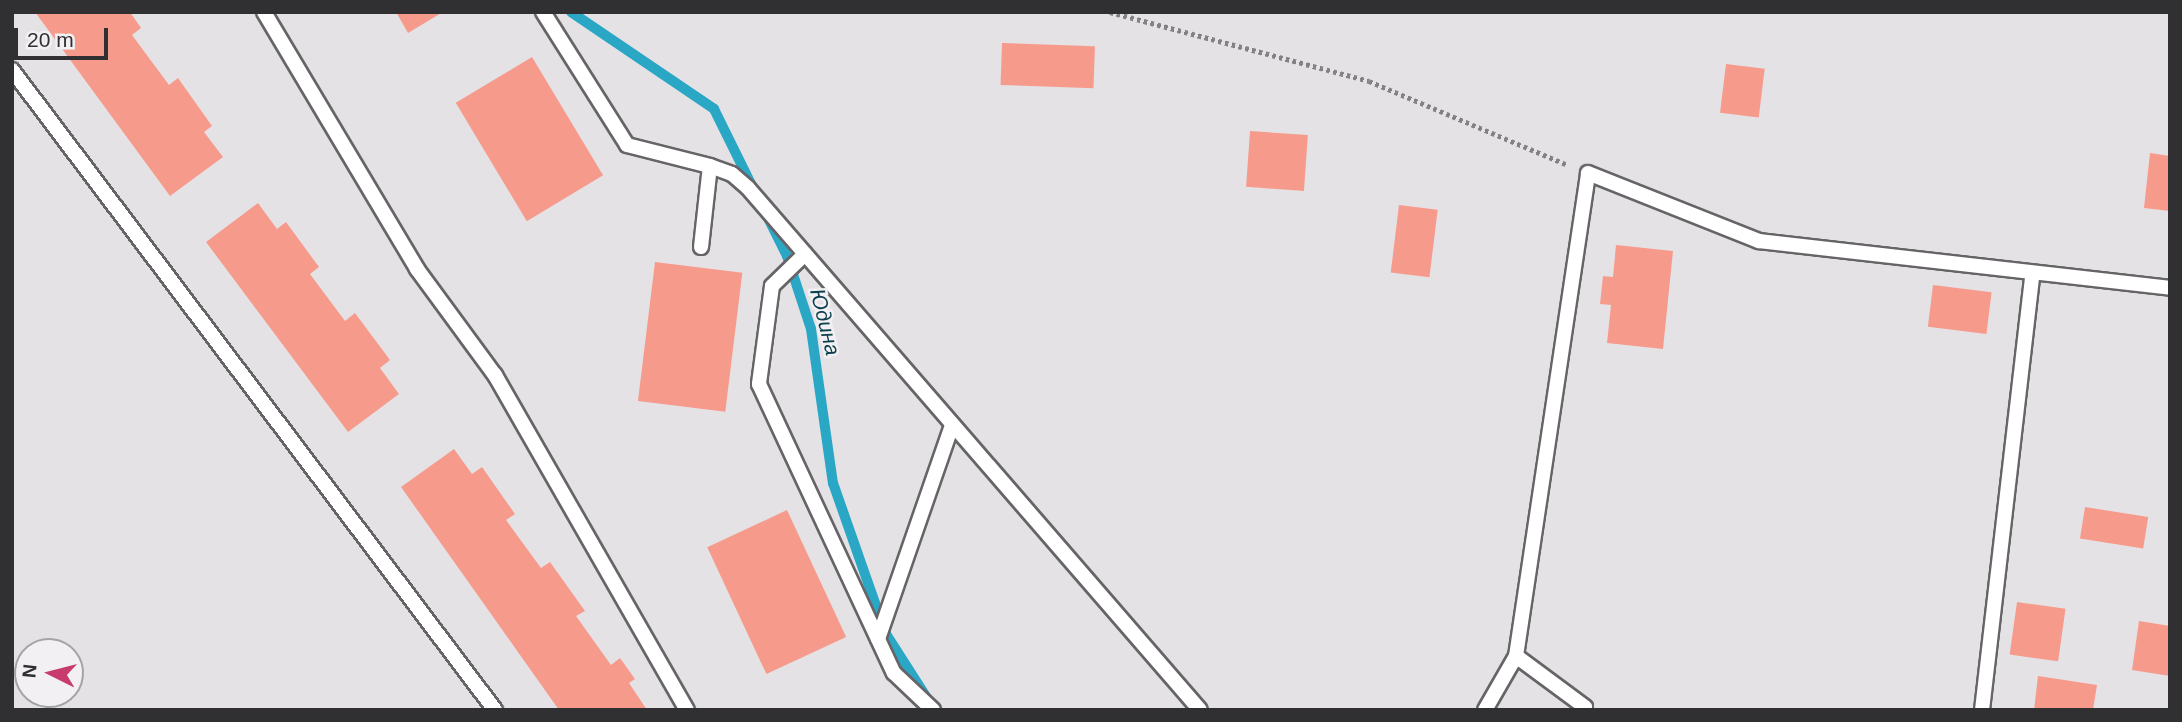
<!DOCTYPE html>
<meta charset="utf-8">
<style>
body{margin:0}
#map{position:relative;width:2182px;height:722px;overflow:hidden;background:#e5e2e6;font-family:Arial,sans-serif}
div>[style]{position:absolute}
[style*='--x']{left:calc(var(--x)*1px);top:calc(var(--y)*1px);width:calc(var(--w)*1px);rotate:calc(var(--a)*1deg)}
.stream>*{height:10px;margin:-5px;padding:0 5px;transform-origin:5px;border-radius:5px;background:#2ba7c6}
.building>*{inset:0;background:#f69b8c;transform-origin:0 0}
.path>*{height:4.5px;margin-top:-2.25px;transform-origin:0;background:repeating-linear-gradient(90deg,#838184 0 3.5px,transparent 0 7px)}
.roads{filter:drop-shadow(2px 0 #666467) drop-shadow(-2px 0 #666467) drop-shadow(0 2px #666467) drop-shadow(0 -2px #666467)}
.service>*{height:14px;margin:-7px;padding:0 7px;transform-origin:7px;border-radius:7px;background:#fff}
span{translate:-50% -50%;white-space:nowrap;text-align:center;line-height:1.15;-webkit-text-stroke:5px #f2f0f3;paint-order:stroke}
.water-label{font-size:21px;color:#0b404d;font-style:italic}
.frame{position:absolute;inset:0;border:14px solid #302f31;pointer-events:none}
.north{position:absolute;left:14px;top:638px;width:70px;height:70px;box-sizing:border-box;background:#f2f0f3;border:2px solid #a4a3a5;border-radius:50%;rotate:276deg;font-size:19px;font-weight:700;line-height:28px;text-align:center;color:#302f31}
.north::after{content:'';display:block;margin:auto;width:24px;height:32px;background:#c73b6e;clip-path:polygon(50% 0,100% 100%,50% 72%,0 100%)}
.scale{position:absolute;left:14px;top:28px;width:94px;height:32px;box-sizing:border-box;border:4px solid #302f31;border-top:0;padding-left:9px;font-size:21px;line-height:24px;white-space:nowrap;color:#302f31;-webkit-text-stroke:5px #f2f0f3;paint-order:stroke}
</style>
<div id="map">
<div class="stream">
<i style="--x:571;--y:12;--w:173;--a:34.1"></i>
<i style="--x:714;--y:109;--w:90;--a:63.7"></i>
<i style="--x:767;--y:216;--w:45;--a:63.4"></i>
<i style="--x:787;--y:256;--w:77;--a:71.8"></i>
<i style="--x:811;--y:329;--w:156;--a:81.9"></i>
<i style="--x:833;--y:483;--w:160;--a:70.7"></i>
<i style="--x:886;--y:634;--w:76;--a:57.4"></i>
</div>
<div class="building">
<i style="clip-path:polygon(35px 12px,130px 12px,141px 28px,132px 35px,169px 85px,178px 78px,212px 126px,204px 132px,223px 157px,170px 196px)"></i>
<i style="clip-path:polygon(396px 12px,443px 12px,408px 33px)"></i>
<i style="left:1002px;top:43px;width:93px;height:42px;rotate:2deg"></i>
<i style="left:532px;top:57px;width:138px;height:89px;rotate:59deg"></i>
<i style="left:1726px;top:64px;width:39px;height:49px;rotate:7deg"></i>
<i style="left:1250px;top:131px;width:58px;height:56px;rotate:4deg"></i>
<i style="clip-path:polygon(2150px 153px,2170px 156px,2170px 211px,2144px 208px)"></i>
<i style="clip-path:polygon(258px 203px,277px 229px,286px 222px,319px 267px,310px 274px,345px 321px,355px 313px,390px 360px,380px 368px,399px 394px,348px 432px,206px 242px)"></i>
<i style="left:1399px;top:205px;width:39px;height:68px;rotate:7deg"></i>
<i style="clip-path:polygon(1616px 245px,1673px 251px,1663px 349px,1607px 343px,1611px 305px,1600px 304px,1603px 276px,1613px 277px)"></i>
<i style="left:655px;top:262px;width:88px;height:140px;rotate:7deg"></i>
<i style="left:1933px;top:285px;width:59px;height:42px;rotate:7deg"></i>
<i style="clip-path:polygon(454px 449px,472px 474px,482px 467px,515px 514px,506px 520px,541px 568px,550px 562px,585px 611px,576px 616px,611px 665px,620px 658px,635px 679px,629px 683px,647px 710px,559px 710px,401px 487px)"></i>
<i style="left:2085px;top:507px;width:64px;height:32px;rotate:9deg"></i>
<i style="left:787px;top:510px;width:140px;height:88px;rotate:65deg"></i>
<i style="left:2017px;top:602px;width:49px;height:53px;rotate:8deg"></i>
<i style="clip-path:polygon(2139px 621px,2170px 626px,2170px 676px,2132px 670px)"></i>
<i style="clip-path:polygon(2038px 676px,2097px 685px,2093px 710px,2034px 710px)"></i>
</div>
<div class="path">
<i style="--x:1110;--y:12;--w:268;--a:14.9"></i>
<i style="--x:1369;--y:81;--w:216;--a:22.9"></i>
</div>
<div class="roads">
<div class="service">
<i style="--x:264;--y:12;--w:299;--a:59.2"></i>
<i style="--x:417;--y:269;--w:132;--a:53.7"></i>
<i style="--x:495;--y:375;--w:386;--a:60.2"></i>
<i style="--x:543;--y:12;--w:157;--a:57.7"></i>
<i style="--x:627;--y:145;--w:86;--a:14.2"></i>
<i style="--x:710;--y:166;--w:23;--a:20"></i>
<i style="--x:732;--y:174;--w:21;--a:41"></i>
<i style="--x:748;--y:188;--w:690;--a:49.11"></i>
<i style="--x:12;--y:70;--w:802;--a:52.96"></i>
<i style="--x:701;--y:247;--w:81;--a:-83.7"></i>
<i style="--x:805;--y:254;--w:46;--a:135.9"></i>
<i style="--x:772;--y:286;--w:99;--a:97.6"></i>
<i style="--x:759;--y:384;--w:319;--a:65"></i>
<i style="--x:894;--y:673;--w:54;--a:43.5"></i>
<i style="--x:878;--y:639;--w:226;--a:-70.9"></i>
<i style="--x:1516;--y:656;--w:86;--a:36.5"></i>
<i style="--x:1485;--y:710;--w:62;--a:-60.1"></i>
<i style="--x:1516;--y:656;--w:488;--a:-81.5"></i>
<i style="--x:1588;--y:173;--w:184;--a:21.7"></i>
<i style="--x:1759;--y:241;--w:414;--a:6.5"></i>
<i style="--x:1982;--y:710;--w:437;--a:-83.4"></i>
</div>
</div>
<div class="water-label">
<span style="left:825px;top:322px;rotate:76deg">Юдина</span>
</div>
<div class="frame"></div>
<div class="north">N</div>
<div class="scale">20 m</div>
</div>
